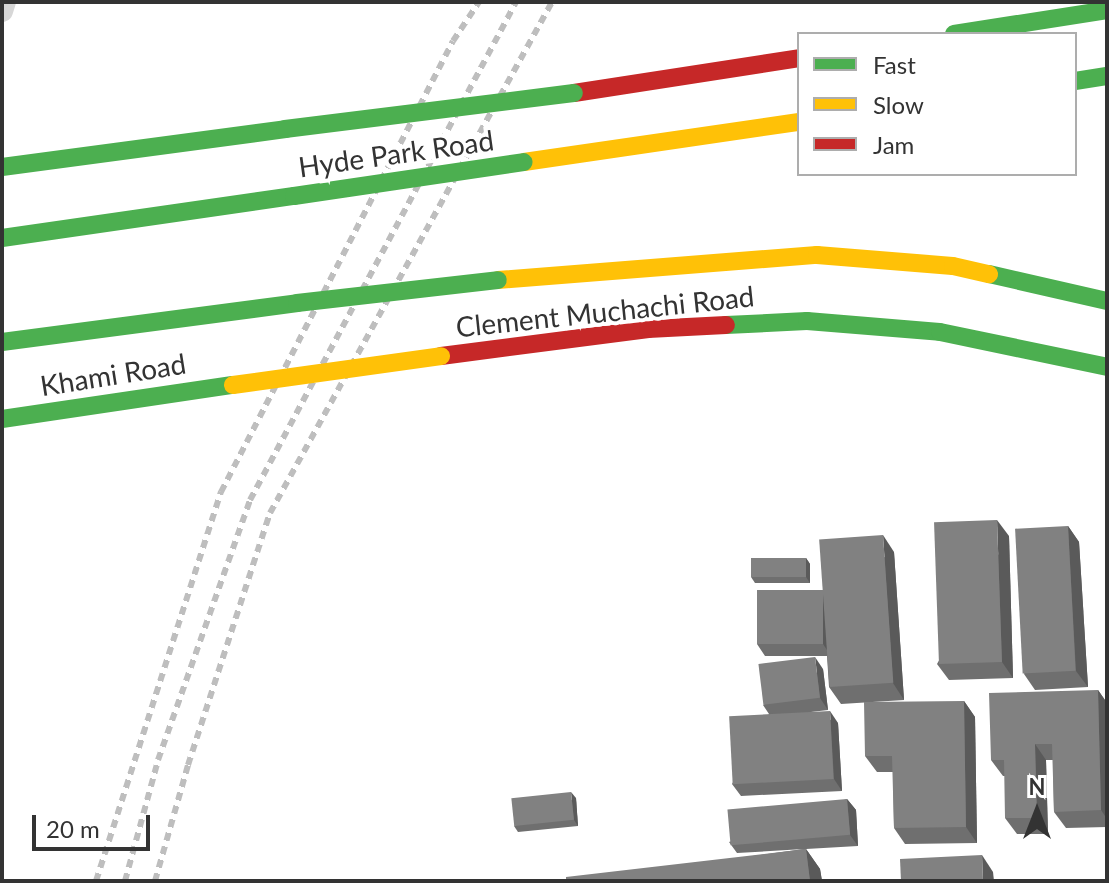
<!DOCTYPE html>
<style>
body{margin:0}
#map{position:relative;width:1109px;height:883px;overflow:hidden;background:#fff;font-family:Lato,sans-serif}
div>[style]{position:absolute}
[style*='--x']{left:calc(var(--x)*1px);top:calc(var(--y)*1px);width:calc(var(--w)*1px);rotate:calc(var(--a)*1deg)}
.lane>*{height:22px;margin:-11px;padding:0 11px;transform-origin:11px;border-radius:11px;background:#d7d7d7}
.fast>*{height:18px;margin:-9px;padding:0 9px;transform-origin:9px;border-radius:9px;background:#4caf50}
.slow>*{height:18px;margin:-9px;padding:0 9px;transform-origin:9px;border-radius:9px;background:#ffc107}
.jam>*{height:18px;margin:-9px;padding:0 9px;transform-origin:9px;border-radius:9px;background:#c62828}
.rail>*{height:6px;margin-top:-3px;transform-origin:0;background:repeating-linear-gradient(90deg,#bebebe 0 8px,transparent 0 14px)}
.fast-bridge>*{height:18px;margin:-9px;padding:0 9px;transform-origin:9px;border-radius:9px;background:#4caf50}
.slow-bridge>*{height:18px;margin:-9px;padding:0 9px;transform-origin:9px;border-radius:9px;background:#ffc107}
.wall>*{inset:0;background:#6f6f6f}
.shaded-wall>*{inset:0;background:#5a5a5a}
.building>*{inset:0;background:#818181;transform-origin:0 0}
span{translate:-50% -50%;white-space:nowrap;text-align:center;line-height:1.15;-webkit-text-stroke:8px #fff;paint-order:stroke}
.street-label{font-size:28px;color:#333}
.frame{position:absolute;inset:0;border:4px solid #333;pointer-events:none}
.legend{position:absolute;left:797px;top:32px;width:280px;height:144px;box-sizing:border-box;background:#fff;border:2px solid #adadad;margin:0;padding:10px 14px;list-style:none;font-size:24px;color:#333}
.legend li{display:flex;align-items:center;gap:16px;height:40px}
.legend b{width:40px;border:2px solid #adadad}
.north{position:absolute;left:997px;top:771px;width:80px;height:80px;-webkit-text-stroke:6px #fff;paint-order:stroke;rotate:0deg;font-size:22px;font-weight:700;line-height:32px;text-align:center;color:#333}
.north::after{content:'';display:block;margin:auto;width:28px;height:36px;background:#333;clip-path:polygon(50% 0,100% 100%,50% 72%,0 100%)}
.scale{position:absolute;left:32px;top:815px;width:118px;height:36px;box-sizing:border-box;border:4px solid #333;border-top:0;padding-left:10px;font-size:24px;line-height:28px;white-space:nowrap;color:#333;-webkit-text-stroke:6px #fff;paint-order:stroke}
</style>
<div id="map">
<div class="lane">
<i style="--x:2;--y:11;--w:9;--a:-72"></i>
</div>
<div class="fast">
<i style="--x:954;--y:34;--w:155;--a:-8.9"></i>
<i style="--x:1075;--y:81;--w:32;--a:-9"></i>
<i style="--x:2;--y:167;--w:286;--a:-7.6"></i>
<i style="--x:2;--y:238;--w:295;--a:-8.2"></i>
<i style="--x:989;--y:274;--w:121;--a:12.9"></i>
<i style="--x:726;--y:325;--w:81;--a:-2.8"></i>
<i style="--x:807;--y:321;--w:133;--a:4.7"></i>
<i style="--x:940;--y:332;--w:171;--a:11.8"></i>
<i style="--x:2;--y:342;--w:298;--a:-7.5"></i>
<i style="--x:2;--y:419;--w:233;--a:-8.4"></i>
</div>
<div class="slow">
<i style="--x:524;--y:162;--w:278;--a:-8.3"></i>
<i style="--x:498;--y:280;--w:320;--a:-4.5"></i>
<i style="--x:817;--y:255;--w:136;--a:4.6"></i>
<i style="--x:953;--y:266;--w:37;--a:13"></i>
</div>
<div class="jam">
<i style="--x:574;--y:93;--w:228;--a:-8.8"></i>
<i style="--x:441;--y:356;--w:209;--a:-7.4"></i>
<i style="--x:648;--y:329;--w:78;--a:-2.9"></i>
</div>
<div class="rail">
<i style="--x:96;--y:881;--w:409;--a:-72.2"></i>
<i style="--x:221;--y:492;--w:507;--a:-62.78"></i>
<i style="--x:453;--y:41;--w:47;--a:-56.3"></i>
<i style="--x:125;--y:881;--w:125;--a:-74.7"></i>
<i style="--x:158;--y:760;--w:276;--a:-70.5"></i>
<i style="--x:250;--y:500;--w:565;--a:-61.89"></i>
<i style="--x:155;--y:881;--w:121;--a:-74.1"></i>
<i style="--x:188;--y:765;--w:265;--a:-72"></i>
<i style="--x:270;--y:513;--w:584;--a:-61.11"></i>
</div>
<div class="fast-bridge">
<i style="--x:285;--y:129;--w:291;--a:-7.1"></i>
<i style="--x:294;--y:196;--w:232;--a:-8.4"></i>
<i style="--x:297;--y:303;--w:202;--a:-6.5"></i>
</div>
<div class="slow-bridge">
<i style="--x:233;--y:385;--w:210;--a:-7.9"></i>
</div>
<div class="wall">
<i style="clip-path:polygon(1068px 526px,1079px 542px,1088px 687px,1035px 690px,1024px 674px)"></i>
<i style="clip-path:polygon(1009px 536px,1013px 678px,949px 680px,937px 664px)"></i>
<i style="clip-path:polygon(894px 552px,904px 700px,841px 704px,829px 687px,827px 656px,765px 656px,757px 644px,823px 590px)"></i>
<i style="clip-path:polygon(806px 558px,810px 564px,810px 583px,755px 583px,751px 577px)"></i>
<i style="clip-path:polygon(823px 669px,828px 710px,811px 712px,838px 723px,842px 791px,741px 796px,732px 784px,769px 714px,763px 705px)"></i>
<i style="clip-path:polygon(1098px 690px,1107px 703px,1107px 827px,1066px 828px,1054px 812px,1053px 760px,1046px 760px,1048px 834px,1017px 834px,1005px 818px,1005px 776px,1003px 776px,991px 760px)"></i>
<i style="clip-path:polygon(964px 701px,975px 717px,977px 843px,905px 844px,894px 828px,893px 772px,877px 772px,865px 756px)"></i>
<i style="clip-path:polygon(576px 798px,578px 826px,518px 832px,514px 826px)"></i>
<i style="clip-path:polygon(847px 799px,856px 810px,858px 846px,806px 849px,820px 869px,822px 881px,566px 881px,804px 849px,737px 853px,729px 842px)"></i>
</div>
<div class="shaded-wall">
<i style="clip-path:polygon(997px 520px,1009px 536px,1013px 678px,1002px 662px)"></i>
<i style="clip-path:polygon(1068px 526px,1079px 542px,1088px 687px,1076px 671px)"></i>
<i style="clip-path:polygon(883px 535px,894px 552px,904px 700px,893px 683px)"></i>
<i style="clip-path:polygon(806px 558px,810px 564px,810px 583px,806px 577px)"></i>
<i style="clip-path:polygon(823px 590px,831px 656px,823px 644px)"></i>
<i style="clip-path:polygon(815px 657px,823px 669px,828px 710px,820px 698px)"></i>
<i style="clip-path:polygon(1098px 690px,1107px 703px,1107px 819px,1101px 810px)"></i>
<i style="clip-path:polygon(964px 701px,975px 717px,977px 843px,966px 827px)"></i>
<i style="clip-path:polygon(830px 711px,838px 723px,842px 791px,834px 779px)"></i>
<i style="clip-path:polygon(1035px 744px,1046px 760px,1048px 834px,1037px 818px)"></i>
<i style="clip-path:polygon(571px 792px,576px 798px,578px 826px,574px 820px)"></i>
<i style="clip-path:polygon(847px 799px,856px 810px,858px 846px,850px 835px)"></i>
<i style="clip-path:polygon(806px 849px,820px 869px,822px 881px,810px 881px)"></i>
<i style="clip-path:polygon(982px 855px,993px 872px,994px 881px,983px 881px)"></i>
</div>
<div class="building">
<i style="left:997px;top:520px;width:142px;height:63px;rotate:88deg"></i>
<i style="left:1068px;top:526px;width:145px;height:53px;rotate:87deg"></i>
<i style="left:883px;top:535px;width:148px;height:64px;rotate:86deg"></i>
<i style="left:751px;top:558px;width:55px;height:19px"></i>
<i style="left:757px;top:590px;width:66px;height:54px"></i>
<i style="left:815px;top:657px;width:41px;height:57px;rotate:83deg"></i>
<i style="clip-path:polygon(1098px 690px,1101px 810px,1054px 812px,1052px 744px,1035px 744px,1037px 818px,1005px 818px,1004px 760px,991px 760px,989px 693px)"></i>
<i style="clip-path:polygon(964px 701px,966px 827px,894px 828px,892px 756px,865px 756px,864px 702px)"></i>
<i style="left:830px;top:711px;width:68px;height:101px;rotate:87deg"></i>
<i style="left:571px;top:792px;width:28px;height:60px;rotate:84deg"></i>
<i style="left:847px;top:799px;width:36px;height:120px;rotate:85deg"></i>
<i style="clip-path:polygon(806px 849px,810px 881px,566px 881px,566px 877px)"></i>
<i style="clip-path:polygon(982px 855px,983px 881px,901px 881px,900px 859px)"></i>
</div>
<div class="street-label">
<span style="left:396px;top:153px;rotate:-8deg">Hyde Park Road</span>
<span style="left:605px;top:311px;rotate:-6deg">Clement Muchachi Road</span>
<span style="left:113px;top:374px;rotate:-9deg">Khami Road</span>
</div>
<div class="frame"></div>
<ul class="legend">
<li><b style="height:10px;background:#4caf50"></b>Fast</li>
<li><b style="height:10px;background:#ffc107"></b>Slow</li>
<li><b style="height:10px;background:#c62828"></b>Jam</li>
</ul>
<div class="north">N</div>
<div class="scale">20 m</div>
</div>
